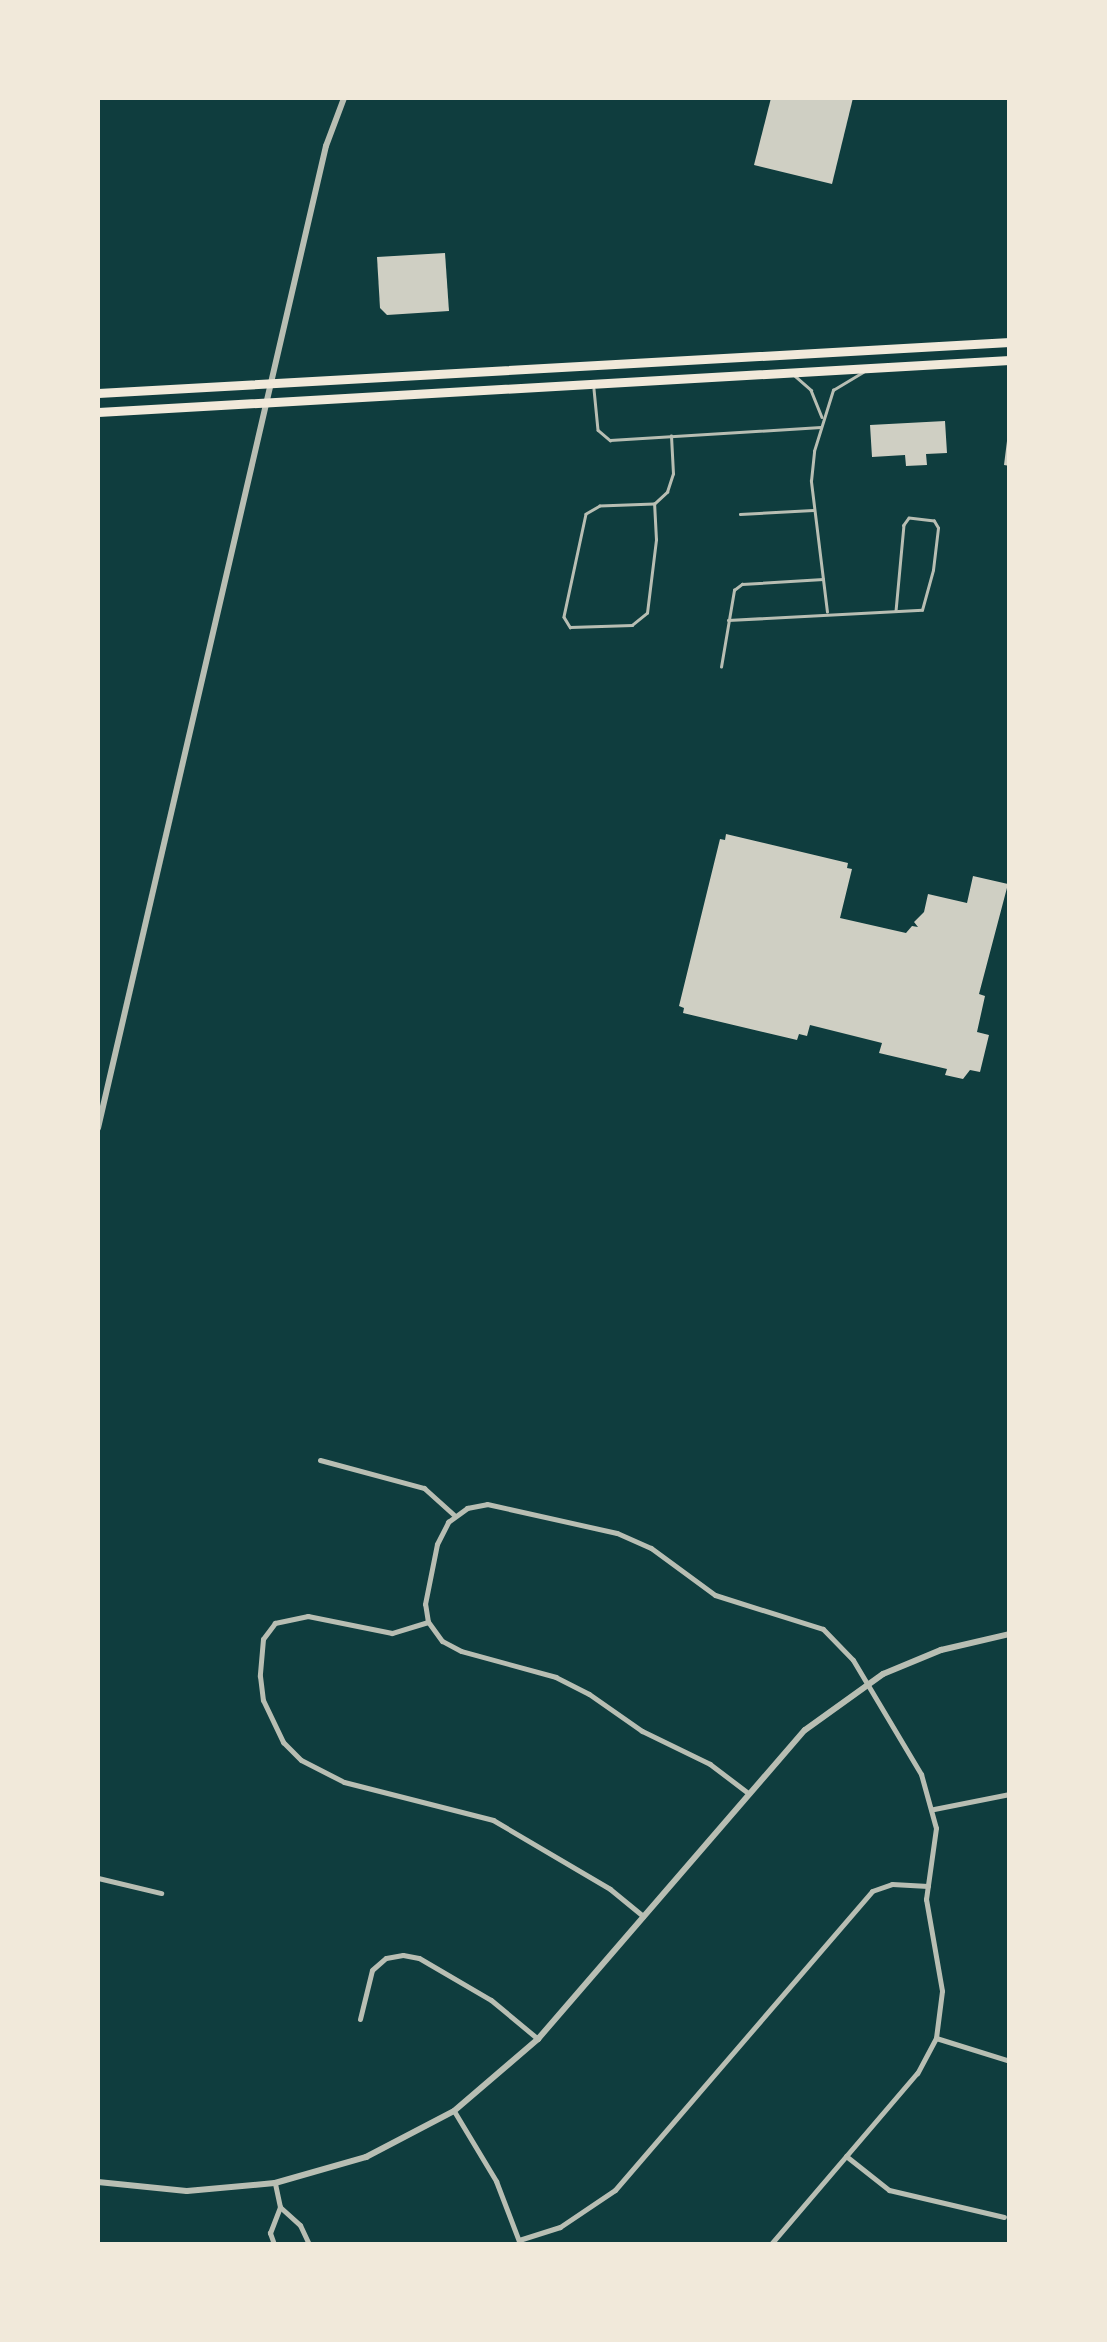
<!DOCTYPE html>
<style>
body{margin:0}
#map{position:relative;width:1107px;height:2342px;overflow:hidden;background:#0f3d3e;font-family:Montserrat,sans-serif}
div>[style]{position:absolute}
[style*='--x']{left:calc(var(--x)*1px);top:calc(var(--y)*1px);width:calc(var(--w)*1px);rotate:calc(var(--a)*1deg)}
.building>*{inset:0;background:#cfcfc3}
.service>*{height:2.5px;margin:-1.25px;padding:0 1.25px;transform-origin:1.25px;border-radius:1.25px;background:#b8beb3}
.minor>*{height:5px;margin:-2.5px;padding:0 2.5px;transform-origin:2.5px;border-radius:2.5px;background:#b8beb3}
.tertiary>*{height:6px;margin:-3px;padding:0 3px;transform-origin:3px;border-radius:3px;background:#b8beb3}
.primary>*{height:9px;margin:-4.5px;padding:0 4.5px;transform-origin:4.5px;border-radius:4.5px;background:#f1e9da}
span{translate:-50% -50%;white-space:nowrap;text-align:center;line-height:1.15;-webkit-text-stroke:10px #f1e9da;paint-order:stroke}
.frame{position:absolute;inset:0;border:100px solid #f1e9da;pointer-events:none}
</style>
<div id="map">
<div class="building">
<i style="clip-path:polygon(771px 98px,853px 98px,832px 184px,754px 165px)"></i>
<i style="clip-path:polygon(445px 253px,449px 311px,387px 315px,380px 308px,377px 257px)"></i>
<i style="clip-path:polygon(945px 421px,947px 453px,926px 454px,927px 465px,906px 466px,905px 455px,872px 457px,870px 425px)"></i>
<i style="clip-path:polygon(1007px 441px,1010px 441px,1010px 466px,1004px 465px)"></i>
<i style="clip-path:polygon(726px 834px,848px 863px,847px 868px,852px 869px,840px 918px,906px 933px,912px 926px,918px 927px,914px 922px,924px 912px,928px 894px,967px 903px,973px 876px,1008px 884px,979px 994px,985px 996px,977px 1032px,989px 1035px,980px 1072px,970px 1070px,963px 1079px,945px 1075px,947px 1069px,879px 1053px,882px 1043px,810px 1025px,807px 1036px,799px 1034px,797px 1040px,683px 1013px,684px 1008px,679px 1006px,720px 839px,725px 840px)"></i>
</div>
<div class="service">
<i style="--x:794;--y:375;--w:23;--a:41"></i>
<i style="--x:811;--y:390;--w:29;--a:68"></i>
<i style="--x:594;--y:389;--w:41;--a:84.4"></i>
<i style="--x:598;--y:430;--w:16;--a:40"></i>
<i style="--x:610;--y:440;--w:211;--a:-3.5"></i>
<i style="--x:654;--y:504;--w:54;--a:177.9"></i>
<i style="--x:600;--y:506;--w:16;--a:150"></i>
<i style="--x:586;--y:514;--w:105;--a:102.1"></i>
<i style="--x:564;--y:617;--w:12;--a:59"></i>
<i style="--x:570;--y:627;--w:62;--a:-1.8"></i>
<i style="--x:632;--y:625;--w:19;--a:-39"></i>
<i style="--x:647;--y:613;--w:74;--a:-83"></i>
<i style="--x:656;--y:540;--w:36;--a:-93"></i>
<i style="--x:654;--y:504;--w:18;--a:-43"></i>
<i style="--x:667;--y:492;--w:19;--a:-72"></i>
<i style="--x:673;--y:474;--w:38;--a:-93"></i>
<i style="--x:740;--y:514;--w:73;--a:-3.1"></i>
<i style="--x:827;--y:612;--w:132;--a:-97"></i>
<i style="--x:811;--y:481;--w:30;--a:-84"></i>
<i style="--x:814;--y:451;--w:64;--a:-72.7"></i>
<i style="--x:833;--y:390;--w:35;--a:-31"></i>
<i style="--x:728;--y:620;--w:194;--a:-3"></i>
<i style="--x:922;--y:610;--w:41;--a:-74.6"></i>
<i style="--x:933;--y:570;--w:42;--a:-83.2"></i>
<i style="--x:938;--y:528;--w:8;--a:-120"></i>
<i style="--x:934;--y:521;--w:25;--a:-173"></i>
<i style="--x:909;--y:518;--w:9;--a:126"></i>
<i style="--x:904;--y:525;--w:86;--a:95.3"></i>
<i style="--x:721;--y:667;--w:78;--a:-80.4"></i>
<i style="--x:734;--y:590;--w:10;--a:-37"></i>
<i style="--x:742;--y:584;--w:81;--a:-3.5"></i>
</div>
<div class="minor">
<i style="--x:320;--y:1460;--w:108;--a:15.1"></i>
<i style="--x:424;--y:1488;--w:40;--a:42"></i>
<i style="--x:428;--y:1622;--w:38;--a:163"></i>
<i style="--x:392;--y:1633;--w:86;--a:-168.6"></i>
<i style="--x:308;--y:1616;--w:34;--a:168"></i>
<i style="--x:275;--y:1623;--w:20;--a:127"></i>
<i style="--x:263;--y:1639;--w:37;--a:95"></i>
<i style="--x:260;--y:1676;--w:24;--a:83"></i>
<i style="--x:263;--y:1700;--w:47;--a:64.5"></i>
<i style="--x:283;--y:1742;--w:25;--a:45"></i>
<i style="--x:301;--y:1760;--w:48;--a:27.1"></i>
<i style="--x:344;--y:1782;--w:154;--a:14.3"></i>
<i style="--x:493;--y:1820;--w:136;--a:30.5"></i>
<i style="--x:610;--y:1889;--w:43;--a:39.3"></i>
<i style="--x:748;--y:1793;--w:48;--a:-142.7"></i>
<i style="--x:710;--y:1764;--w:76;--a:-154.1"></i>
<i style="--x:642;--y:1731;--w:65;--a:-145.1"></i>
<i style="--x:589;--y:1694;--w:37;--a:-153"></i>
<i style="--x:556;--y:1677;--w:98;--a:-164.7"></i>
<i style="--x:461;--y:1651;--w:21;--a:-152"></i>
<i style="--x:442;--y:1641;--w:24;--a:-126"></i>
<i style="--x:428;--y:1622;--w:18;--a:-99"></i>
<i style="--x:425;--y:1604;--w:61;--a:-78.7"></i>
<i style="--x:437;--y:1544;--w:25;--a:-63"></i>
<i style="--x:448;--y:1522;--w:24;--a:-36"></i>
<i style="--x:467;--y:1508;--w:20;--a:-11"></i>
<i style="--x:487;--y:1504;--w:133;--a:12.6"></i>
<i style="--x:617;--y:1533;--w:37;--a:24"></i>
<i style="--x:651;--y:1548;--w:79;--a:36.3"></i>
<i style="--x:715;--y:1595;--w:113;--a:17.5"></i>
<i style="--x:823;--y:1629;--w:43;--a:45.9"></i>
<i style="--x:853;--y:1660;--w:133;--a:59.2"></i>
<i style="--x:921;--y:1774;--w:56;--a:74.5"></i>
<i style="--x:936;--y:1828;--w:72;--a:98"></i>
<i style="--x:926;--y:1899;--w:93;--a:80.1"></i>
<i style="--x:942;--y:1991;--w:47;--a:97.3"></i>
<i style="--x:936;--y:2038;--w:40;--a:118"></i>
<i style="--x:917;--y:2073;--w:225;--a:130.5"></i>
<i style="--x:934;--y:1809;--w:77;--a:-11.2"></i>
<i style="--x:98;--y:1878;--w:65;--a:13.4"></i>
<i style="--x:360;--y:2019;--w:50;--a:-76.2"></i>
<i style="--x:372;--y:1970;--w:18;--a:-41"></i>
<i style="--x:386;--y:1958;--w:17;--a:-10"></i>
<i style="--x:403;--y:1955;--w:16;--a:11"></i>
<i style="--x:419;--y:1958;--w:83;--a:30.3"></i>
<i style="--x:491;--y:2000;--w:61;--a:39.7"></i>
<i style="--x:936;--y:2038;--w:77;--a:17.3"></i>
<i style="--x:454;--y:2111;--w:82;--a:59"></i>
<i style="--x:496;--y:2181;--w:67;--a:69.1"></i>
<i style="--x:846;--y:2156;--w:55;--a:38.3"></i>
<i style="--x:889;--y:2190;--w:118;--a:13.2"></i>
<i style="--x:280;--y:2207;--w:27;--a:42"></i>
<i style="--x:300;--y:2225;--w:21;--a:65"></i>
<i style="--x:519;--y:2240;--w:43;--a:-17.6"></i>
<i style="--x:560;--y:2227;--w:66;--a:-33.9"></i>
<i style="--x:615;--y:2190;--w:394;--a:-49.3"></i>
<i style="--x:872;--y:1891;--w:21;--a:-19"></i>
<i style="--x:892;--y:1884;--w:36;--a:3"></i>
<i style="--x:274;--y:2244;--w:12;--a:-110"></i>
<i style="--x:270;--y:2233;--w:28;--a:-69"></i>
<i style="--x:280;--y:2207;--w:25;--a:-102"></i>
</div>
<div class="tertiary">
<i style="--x:98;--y:1128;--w:1008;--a:-76.93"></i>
<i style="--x:326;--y:146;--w:51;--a:-69.4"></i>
<i style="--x:98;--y:2182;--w:89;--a:5.8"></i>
<i style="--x:187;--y:2191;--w:88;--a:-5.2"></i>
<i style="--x:275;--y:2183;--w:95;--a:-15.9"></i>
<i style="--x:366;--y:2157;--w:99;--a:-27.6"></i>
<i style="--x:454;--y:2111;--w:111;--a:-40.6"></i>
<i style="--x:538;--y:2039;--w:408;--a:-49.2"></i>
<i style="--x:805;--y:1730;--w:96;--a:-35.7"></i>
<i style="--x:883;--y:1674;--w:63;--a:-22.5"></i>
<i style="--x:941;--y:1650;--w:71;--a:-13.1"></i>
</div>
<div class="primary">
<i style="--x:98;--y:393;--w:913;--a:-3.2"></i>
<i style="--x:98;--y:412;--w:913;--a:-3.26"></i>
</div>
<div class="frame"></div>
</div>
